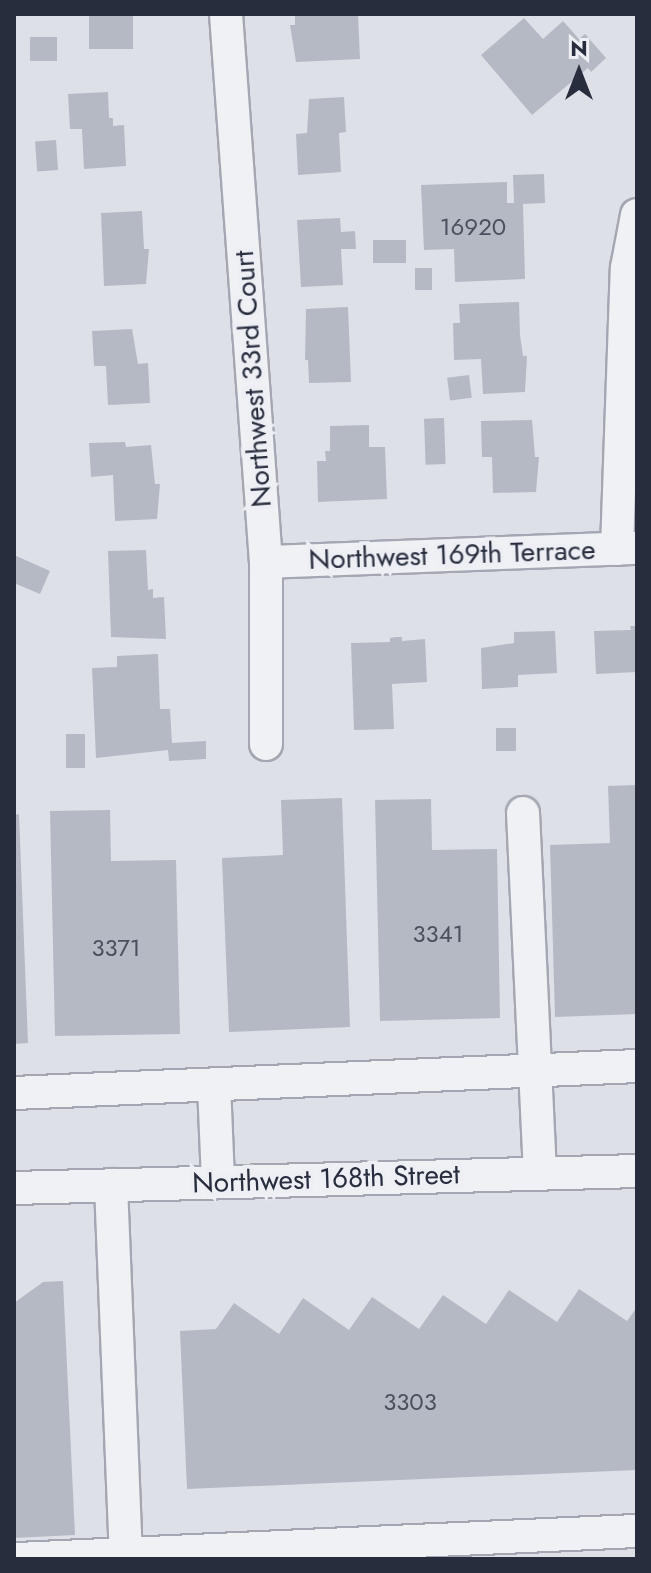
<!DOCTYPE html>
<style>
body{margin:0}
#map{position:relative;width:651px;height:1573px;overflow:hidden;background:#dee0e7;font-family:Jost,sans-serif}
div>[style]{position:absolute}
[style*='--x']{left:calc(var(--x)*1px);top:calc(var(--y)*1px);width:calc(var(--w)*1px);rotate:calc(var(--a)*1deg)}
.building>*{inset:0;background:#b5b9c3;transform-origin:0 0}
.roads{filter:drop-shadow(2px 0 #a4a7b1) drop-shadow(-2px 0 #a4a7b1) drop-shadow(0 2px #a4a7b1) drop-shadow(0 -2px #a4a7b1)}
.minor>*{height:32px;margin:-16px;padding:0 16px;transform-origin:16px;border-radius:16px;background:#f0f1f5}
span{translate:-50% -50%;white-space:nowrap;text-align:center;line-height:1.15;-webkit-text-stroke:8px #edeff5;paint-order:stroke}
.number-label{font-size:24px;color:#4b505e}
.number-label span{-webkit-text-stroke-width:0}
.street-label{font-size:28px;color:#282d3d}
.frame{position:absolute;inset:0;border:16px solid #282d3d;pointer-events:none}
.north{position:absolute;left:539px;top:32px;width:80px;height:80px;-webkit-text-stroke:6px #edeff5;paint-order:stroke;rotate:0deg;font-size:22px;font-weight:700;line-height:32px;text-align:center;color:#282d3d}
.north::after{content:'';display:block;margin:auto;width:28px;height:36px;background:#282d3d;clip-path:polygon(50% 0,100% 100%,50% 72%,0 100%)}
</style>
<div id="map">
<div class="building">
<i style="left:89px;top:14px;width:44px;height:35px"></i>
<i style="clip-path:polygon(295px 14px,358px 14px,360px 59px,296px 62px,290px 25px,295px 25px)"></i>
<i style="clip-path:polygon(524px 18px,543px 39px,563px 21px,579px 39px,585px 34px,606px 58px,591px 72px,588px 68px,532px 115px,481px 55px)"></i>
<i style="left:30px;top:37px;width:27px;height:24px"></i>
<i style="clip-path:polygon(108px 92px,109px 118px,113px 118px,113px 126px,124px 125px,126px 166px,84px 169px,82px 129px,70px 129px,68px 94px)"></i>
<i style="clip-path:polygon(344px 97px,346px 132px,339px 133px,341px 172px,298px 175px,296px 134px,307px 133px,309px 99px)"></i>
<i style="left:56px;top:140px;width:30px;height:21px;rotate:86deg"></i>
<i style="clip-path:polygon(544px 174px,545px 203px,523px 204px,525px 279px,455px 282px,454px 249px,424px 250px,421px 185px,507px 182px,507px 203px,514px 203px,513px 175px)"></i>
<i style="clip-path:polygon(142px 211px,144px 249px,149px 249px,146px 284px,104px 286px,101px 213px)"></i>
<i style="clip-path:polygon(340px 218px,341px 232px,355px 231px,356px 249px,341px 249px,343px 285px,301px 287px,297px 220px)"></i>
<i style="left:373px;top:240px;width:33px;height:23px"></i>
<i style="left:415px;top:268px;width:17px;height:22px"></i>
<i style="clip-path:polygon(519px 302px,520px 335px,523px 356px,527px 356px,525px 392px,483px 394px,481px 359px,454px 360px,453px 323px,460px 323px,459px 304px)"></i>
<i style="clip-path:polygon(348px 307px,351px 382px,309px 383px,308px 360px,305px 360px,306px 309px)"></i>
<i style="clip-path:polygon(132px 329px,138px 364px,148px 363px,150px 403px,108px 405px,106px 366px,94px 366px,92px 331px)"></i>
<i style="left:469px;top:375px;width:23px;height:22px;rotate:83deg"></i>
<i style="left:444px;top:418px;width:46px;height:20px;rotate:88deg"></i>
<i style="clip-path:polygon(532px 420px,535px 457px,539px 457px,536px 492px,493px 493px,492px 457px,482px 457px,481px 421px)"></i>
<i style="clip-path:polygon(369px 425px,369px 447px,385px 447px,387px 499px,318px 502px,317px 461px,326px 461px,325px 451px,330px 451px,330px 426px)"></i>
<i style="clip-path:polygon(125px 442px,126px 447px,151px 445px,155px 484px,160px 484px,157px 519px,115px 521px,113px 475px,91px 477px,89px 443px)"></i>
<i style="clip-path:polygon(146px 550px,148px 590px,153px 589px,153px 598px,164px 597px,166px 639px,111px 637px,108px 551px)"></i>
<i style="clip-path:polygon(14px 555px,50px 571px,40px 594px,14px 583px)"></i>
<i style="clip-path:polygon(630px 626px,637px 626px,637px 672px,596px 674px,594px 631px,631px 630px)"></i>
<i style="clip-path:polygon(555px 631px,557px 673px,518px 675px,518px 687px,482px 689px,481px 648px,514px 643px,514px 632px)"></i>
<i style="clip-path:polygon(396px 637px,402px 637px,402px 641px,425px 639px,427px 682px,392px 684px,394px 729px,354px 730px,351px 643px,390px 642px,390px 638px)"></i>
<i style="clip-path:polygon(158px 654px,160px 709px,170px 709px,172px 743px,206px 741px,206px 759px,169px 761px,168px 750px,96px 758px,92px 668px,117px 667px,117px 656px)"></i>
<i style="left:516px;top:728px;width:23px;height:20px;rotate:90deg"></i>
<i style="left:66px;top:734px;width:19px;height:34px"></i>
<i style="clip-path:polygon(637px 785px,637px 1014px,555px 1017px,550px 845px,610px 843px,608px 786px)"></i>
<i style="clip-path:polygon(342px 798px,350px 1027px,229px 1032px,222px 858px,283px 855px,281px 800px)"></i>
<i style="clip-path:polygon(431px 799px,432px 850px,497px 849px,500px 1018px,380px 1021px,375px 800px)"></i>
<i style="clip-path:polygon(110px 810px,111px 861px,176px 860px,180px 1034px,55px 1036px,50px 811px)"></i>
<i style="clip-path:polygon(19px 814px,28px 1043px,14px 1044px,14px 815px)"></i>
<i style="clip-path:polygon(63px 1281px,75px 1535px,14px 1538px,14px 1303px,43px 1282px)"></i>
<i style="clip-path:polygon(579px 1289px,627px 1321px,637px 1307px,637px 1470px,187px 1489px,180px 1331px,216px 1329px,234px 1303px,279px 1334px,303px 1298px,349px 1330px,372px 1297px,419px 1329px,443px 1295px,486px 1324px,509px 1290px,557px 1322px)"></i>
</div>
<div class="roads">
<div class="minor">
<i style="--x:226;--y:14;--w:549;--a:85.83"></i>
<i style="--x:266;--y:562;--w:182;--a:90"></i>
<i style="--x:617;--y:549;--w:281;--a:-88"></i>
<i style="--x:627;--y:268;--w:54;--a:-79.3"></i>
<i style="--x:266;--y:562;--w:371;--a:-2.2"></i>
<i style="--x:523;--y:813;--w:361;--a:87.3"></i>
<i style="--x:214;--y:1085;--w:97;--a:87.6"></i>
<i style="--x:14;--y:1093;--w:624;--a:-2.48"></i>
<i style="--x:111;--y:1185;--w:369;--a:87.7"></i>
<i style="--x:14;--y:1188;--w:623;--a:-1.56"></i>
<i style="--x:17;--y:1559;--w:621;--a:-2.59"></i>
</div>
</div>
<div class="number-label">
<span style="left:473px;top:227px">16920</span>
<span style="left:438px;top:934px">3341</span>
<span style="left:116px;top:948px">3371</span>
<span style="left:410px;top:1402px">3303</span>
</div>
<div class="street-label">
<span style="left:253px;top:379px;rotate:-94deg">Northwest 33rd Court</span>
<span style="left:452px;top:555px;rotate:-2deg">Northwest 169th Terrace</span>
<span style="left:326px;top:1179px;rotate:-2deg">Northwest 168th Street</span>
</div>
<div class="frame"></div>
<div class="north">N</div>
</div>
